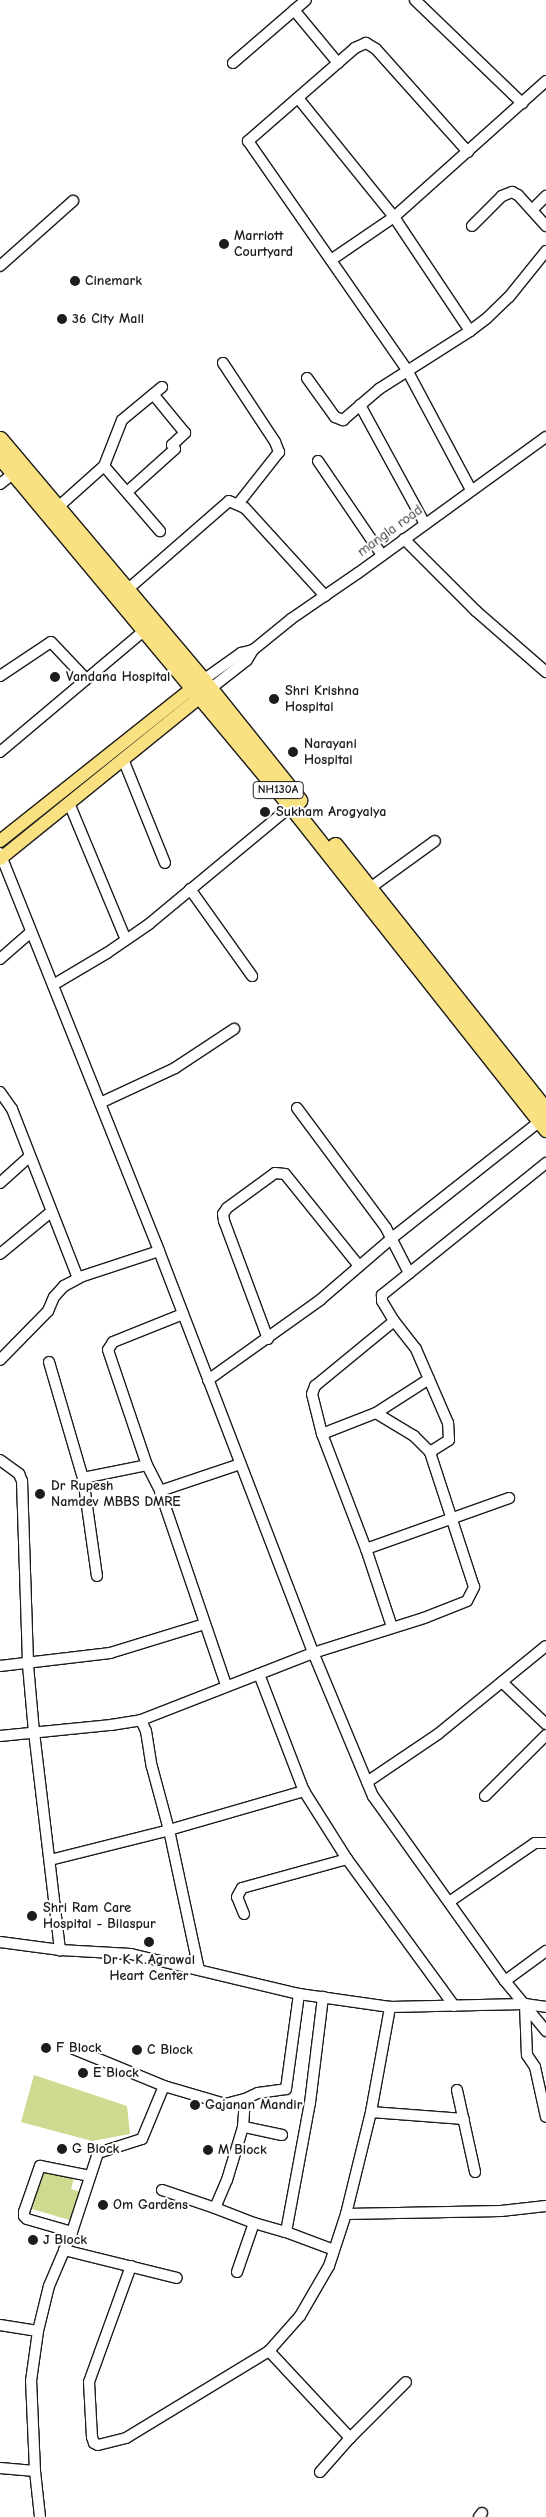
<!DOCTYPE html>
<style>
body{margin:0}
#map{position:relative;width:546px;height:2517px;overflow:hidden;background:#fff;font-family:"Comic Neue",sans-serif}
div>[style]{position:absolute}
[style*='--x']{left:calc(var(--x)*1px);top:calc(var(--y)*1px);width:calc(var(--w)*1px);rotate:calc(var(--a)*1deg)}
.green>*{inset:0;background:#ccdb8f}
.roads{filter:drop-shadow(1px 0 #1c1c1c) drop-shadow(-1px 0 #1c1c1c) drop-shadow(0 1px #1c1c1c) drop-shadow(0 -1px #1c1c1c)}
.minor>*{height:10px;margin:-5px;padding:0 5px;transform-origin:5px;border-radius:5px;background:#fff}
.major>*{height:12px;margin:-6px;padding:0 6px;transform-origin:6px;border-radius:6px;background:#f9e181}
.highway>*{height:15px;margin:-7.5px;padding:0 7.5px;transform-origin:7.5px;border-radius:7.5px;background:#f9e181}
.dots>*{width:14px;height:14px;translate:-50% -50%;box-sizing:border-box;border:2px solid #fff;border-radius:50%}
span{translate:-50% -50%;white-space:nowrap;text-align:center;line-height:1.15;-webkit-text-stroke:4px #fff;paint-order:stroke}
.shield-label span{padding:1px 4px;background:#fff;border:1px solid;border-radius:4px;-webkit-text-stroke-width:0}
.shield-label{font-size:12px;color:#1c1c1c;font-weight:700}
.poi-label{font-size:14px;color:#1c1c1c;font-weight:700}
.left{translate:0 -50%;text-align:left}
.street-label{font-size:14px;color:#1c1c1c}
</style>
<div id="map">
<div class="green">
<i style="clip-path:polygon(34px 2075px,127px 2106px,130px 2134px,92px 2141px,21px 2122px)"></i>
<i style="clip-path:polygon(44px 2169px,74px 2178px,71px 2189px,81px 2192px,73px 2221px,32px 2209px)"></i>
</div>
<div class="roads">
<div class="minor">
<i style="--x:415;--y:0;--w:149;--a:43.9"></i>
<i style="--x:294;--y:10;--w:69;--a:50.3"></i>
<i style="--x:233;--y:63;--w:96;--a:-40.8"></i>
<i style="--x:298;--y:98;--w:153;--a:51.1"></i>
<i style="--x:394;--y:217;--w:137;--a:56.3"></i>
<i style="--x:468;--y:152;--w:138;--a:-131.8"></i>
<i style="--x:376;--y:49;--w:12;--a:-149"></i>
<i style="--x:366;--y:43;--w:12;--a:156"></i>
<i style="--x:355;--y:48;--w:142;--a:139"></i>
<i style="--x:248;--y:141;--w:279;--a:55.2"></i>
<i style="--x:407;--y:370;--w:136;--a:61.9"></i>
<i style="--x:532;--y:210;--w:20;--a:-45"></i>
<i style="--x:472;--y:226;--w:42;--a:-45"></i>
<i style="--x:502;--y:196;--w:11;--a:-22"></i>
<i style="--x:512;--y:192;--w:7;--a:27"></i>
<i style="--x:518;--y:195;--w:42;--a:47.9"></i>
<i style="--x:331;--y:260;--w:76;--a:-34.3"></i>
<i style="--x:394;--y:217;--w:204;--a:-41.8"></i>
<i style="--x:0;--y:266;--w:98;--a:-41.7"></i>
<i style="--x:223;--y:363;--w:95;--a:56.6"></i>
<i style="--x:275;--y:442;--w:11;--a:68"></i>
<i style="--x:279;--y:452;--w:66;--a:128.3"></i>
<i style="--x:307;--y:378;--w:48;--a:54.3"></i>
<i style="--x:335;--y:417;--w:9;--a:21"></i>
<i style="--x:343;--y:420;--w:48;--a:-40.7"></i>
<i style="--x:379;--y:389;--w:108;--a:-32.5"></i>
<i style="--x:470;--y:331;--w:21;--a:-37"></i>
<i style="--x:487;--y:318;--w:30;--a:-44"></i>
<i style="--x:509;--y:297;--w:59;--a:-51.2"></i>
<i style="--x:360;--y:405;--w:136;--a:61.4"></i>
<i style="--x:318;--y:461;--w:114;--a:55.8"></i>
<i style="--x:104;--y:466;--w:86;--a:49.3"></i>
<i style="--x:0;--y:484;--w:16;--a:-38"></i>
<i style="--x:127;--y:492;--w:64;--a:-41.9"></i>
<i style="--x:175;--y:449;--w:5;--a:-127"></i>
<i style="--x:172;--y:445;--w:18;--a:-43"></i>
<i style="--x:185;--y:433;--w:50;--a:-129.4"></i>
<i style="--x:57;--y:508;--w:63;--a:-41.8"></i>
<i style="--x:104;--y:466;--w:49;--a:-68.6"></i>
<i style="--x:122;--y:420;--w:52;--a:-39.5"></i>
<i style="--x:404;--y:539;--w:102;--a:45"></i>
<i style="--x:476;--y:611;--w:93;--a:41.1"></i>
<i style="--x:127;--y:590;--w:135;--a:-41.1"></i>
<i style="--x:229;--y:501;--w:17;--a:24"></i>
<i style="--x:245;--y:508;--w:119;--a:47.7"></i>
<i style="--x:0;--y:676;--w:61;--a:-33.7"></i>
<i style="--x:51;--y:642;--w:51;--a:46.6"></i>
<i style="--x:203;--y:680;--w:47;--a:-35.4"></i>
<i style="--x:241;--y:653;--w:12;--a:-14"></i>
<i style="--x:253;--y:650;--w:49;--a:-39.2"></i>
<i style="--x:291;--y:619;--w:81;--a:-34.5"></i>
<i style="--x:358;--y:573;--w:232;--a:-35.9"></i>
<i style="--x:210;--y:689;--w:47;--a:-38.1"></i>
<i style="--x:247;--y:660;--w:12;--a:-59"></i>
<i style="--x:0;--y:752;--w:189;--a:-40.1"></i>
<i style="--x:123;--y:759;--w:112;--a:68"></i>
<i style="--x:69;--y:803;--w:148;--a:67.4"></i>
<i style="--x:0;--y:853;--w:429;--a:68.2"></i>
<i style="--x:159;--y:1251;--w:435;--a:69"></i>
<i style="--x:315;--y:1657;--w:151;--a:67.4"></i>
<i style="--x:373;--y:1796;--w:227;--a:54.5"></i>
<i style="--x:505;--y:1981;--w:65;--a:50.6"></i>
<i style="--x:370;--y:888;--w:80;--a:-35.9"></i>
<i style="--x:190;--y:889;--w:107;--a:54.5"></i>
<i style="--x:0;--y:959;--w:41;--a:-41.1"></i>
<i style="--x:53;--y:985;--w:63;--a:-30.7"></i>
<i style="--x:107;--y:953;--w:51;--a:-34.6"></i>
<i style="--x:149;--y:924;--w:185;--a:-39.7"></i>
<i style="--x:0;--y:1092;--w:21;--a:55"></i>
<i style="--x:12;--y:1109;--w:181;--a:68.7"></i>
<i style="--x:100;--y:1103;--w:83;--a:-25"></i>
<i style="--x:175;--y:1068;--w:71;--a:-33.5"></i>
<i style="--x:297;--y:1108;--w:149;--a:53.4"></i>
<i style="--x:386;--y:1228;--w:51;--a:62.9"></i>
<i style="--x:0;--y:1183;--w:40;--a:-42"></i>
<i style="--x:0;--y:1254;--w:67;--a:-39.6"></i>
<i style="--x:183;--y:1314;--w:75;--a:158.2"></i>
<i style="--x:113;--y:1342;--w:9;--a:122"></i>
<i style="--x:108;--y:1350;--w:121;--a:71.3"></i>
<i style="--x:147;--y:1465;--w:29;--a:63"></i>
<i style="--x:160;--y:1491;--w:205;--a:71.2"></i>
<i style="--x:268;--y:1339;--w:126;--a:-110.4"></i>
<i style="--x:224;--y:1221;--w:7;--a:-98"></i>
<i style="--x:223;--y:1214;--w:7;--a:-56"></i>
<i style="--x:227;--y:1208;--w:59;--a:-36.1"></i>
<i style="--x:275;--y:1173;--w:10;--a:6"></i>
<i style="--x:285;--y:1174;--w:118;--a:51.2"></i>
<i style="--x:0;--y:1360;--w:69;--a:-45.6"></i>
<i style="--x:48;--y:1311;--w:15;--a:-67"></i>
<i style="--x:54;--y:1297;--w:15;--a:-48"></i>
<i style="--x:64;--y:1286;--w:21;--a:-28"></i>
<i style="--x:83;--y:1276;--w:80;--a:-18.2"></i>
<i style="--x:49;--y:1362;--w:121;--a:73.7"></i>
<i style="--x:83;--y:1478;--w:99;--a:81.9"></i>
<i style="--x:208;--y:1380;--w:138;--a:-35.5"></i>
<i style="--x:320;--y:1300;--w:95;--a:-40.7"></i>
<i style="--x:392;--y:1238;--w:189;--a:-38.3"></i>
<i style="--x:322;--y:1434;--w:58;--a:-21.3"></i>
<i style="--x:376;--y:1413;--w:63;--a:-32.7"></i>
<i style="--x:430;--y:1452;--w:22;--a:-32"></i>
<i style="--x:449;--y:1440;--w:17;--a:-93"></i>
<i style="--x:448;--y:1423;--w:81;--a:-113.4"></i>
<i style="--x:416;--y:1349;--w:36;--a:-128"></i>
<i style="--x:394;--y:1321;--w:23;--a:-121"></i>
<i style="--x:382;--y:1301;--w:6;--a:-90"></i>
<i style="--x:382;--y:1295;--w:211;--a:-38.8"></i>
<i style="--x:0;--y:1460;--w:24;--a:36"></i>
<i style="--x:19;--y:1474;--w:8;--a:67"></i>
<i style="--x:22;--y:1481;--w:184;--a:88.1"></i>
<i style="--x:28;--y:1665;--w:67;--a:84.9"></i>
<i style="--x:34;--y:1732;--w:220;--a:83.2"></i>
<i style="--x:83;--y:1478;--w:65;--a:-11.5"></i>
<i style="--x:160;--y:1491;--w:84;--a:-18.6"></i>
<i style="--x:366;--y:1549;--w:152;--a:-19.6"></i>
<i style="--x:392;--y:1627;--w:82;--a:-108.4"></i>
<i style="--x:366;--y:1549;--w:123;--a:-110.9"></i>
<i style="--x:322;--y:1434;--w:41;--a:-104"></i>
<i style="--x:312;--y:1394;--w:9;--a:-69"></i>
<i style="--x:315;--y:1386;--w:102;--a:-39.4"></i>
<i style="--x:0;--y:1666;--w:111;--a:-6.7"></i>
<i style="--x:110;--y:1653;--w:99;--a:-17"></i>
<i style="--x:259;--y:1674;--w:125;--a:69"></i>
<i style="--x:304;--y:1791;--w:80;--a:57.7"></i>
<i style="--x:347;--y:1859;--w:182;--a:53.9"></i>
<i style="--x:502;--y:1682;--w:61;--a:43.7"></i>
<i style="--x:141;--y:1720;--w:12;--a:66"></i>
<i style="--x:146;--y:1731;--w:36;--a:81"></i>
<i style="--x:152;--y:1767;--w:65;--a:74.9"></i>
<i style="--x:169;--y:1830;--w:143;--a:77.9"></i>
<i style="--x:0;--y:1736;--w:112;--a:-5.7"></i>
<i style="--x:111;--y:1725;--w:30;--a:-9"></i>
<i style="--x:141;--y:1720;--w:185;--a:-21.3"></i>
<i style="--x:313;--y:1653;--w:116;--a:-17.5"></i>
<i style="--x:424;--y:1618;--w:46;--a:-21.6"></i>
<i style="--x:467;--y:1601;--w:16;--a:-63"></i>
<i style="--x:474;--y:1587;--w:142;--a:-108.1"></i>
<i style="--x:430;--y:1452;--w:23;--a:-135"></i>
<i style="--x:414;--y:1436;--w:44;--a:-148.8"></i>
<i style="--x:367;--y:1782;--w:86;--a:-34.1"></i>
<i style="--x:438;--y:1734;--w:139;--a:-39.2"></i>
<i style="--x:485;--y:1796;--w:86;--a:-45"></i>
<i style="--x:50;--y:1860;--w:123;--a:-14.1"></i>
<i style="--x:169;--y:1830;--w:141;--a:-16.1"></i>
<i style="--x:449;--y:1902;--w:104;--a:-34.5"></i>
<i style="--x:535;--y:1843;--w:11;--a:0"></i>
<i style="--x:244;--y:1914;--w:18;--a:-112"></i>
<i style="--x:237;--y:1897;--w:10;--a:-61"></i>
<i style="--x:242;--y:1888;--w:109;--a:-15.4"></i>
<i style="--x:0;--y:1942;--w:61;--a:7.6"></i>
<i style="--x:60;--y:1950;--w:71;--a:3.2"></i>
<i style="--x:131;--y:1954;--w:173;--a:13.4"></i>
<i style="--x:299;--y:1994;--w:92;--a:8.1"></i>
<i style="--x:390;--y:2007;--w:135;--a:-1.3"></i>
<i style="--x:525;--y:2004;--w:21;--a:8"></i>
<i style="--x:505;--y:1981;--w:51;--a:-36.2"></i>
<i style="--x:525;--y:2004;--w:51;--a:87.8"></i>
<i style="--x:527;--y:2055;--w:14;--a:56"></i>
<i style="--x:535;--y:2067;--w:51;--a:77.6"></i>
<i style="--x:74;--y:2049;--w:97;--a:22.3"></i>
<i style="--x:164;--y:2086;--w:64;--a:16.4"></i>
<i style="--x:225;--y:2104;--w:21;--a:-14"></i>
<i style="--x:457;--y:2090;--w:84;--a:77.6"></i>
<i style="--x:371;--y:2112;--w:93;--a:4.3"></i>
<i style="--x:282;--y:2135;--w:40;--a:-168"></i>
<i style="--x:243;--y:2127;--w:28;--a:-86"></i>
<i style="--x:245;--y:2099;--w:14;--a:-25"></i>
<i style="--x:258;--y:2093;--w:28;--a:-8"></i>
<i style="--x:286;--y:2089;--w:96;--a:-82.2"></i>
<i style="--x:162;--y:2190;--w:56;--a:18.8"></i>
<i style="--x:215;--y:2208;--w:30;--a:-67"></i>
<i style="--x:227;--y:2180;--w:55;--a:-73.2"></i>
<i style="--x:215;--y:2208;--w:42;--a:21"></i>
<i style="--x:254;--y:2223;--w:33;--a:16"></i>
<i style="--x:286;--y:2232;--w:51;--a:20.6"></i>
<i style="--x:346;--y:2214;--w:155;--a:-1.1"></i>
<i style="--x:501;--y:2211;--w:45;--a:-6.3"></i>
<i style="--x:72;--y:2232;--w:47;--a:-163.9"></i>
<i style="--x:27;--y:2219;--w:4;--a:-135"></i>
<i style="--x:24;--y:2216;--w:4;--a:-90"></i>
<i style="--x:24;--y:2212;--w:49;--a:-70.8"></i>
<i style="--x:40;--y:2166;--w:51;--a:11.3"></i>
<i style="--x:286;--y:2232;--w:131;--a:-79.5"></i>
<i style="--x:310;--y:2103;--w:107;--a:-83"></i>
<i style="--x:64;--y:2250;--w:116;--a:13.9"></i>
<i style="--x:131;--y:2266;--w:123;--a:109.9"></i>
<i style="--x:89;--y:2382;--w:55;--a:86.9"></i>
<i style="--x:92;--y:2437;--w:6;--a:72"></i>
<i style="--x:94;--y:2443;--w:4;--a:27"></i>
<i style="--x:98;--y:2445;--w:29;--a:-14"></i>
<i style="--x:126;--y:2438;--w:167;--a:-31.3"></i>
<i style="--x:269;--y:2351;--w:47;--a:-48.5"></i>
<i style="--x:300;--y:2316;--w:58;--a:-59.9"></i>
<i style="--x:329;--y:2266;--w:55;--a:-71.9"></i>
<i style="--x:346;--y:2214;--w:105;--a:-76.2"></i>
<i style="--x:371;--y:2112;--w:107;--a:-79.7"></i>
<i style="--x:237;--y:2272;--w:52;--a:-70.9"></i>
<i style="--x:0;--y:2325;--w:38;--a:9"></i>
<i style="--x:269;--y:2351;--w:119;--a:47"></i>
<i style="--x:0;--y:2468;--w:35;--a:5"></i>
<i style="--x:320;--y:2472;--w:45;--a:-48.6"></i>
<i style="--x:350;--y:2438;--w:79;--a:-45"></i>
<i style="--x:40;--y:2517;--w:46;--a:-96.2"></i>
<i style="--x:35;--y:2471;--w:90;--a:-92.5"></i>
<i style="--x:31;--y:2381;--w:50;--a:-82"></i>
<i style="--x:38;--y:2331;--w:46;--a:-76.3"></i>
<i style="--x:49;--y:2286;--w:59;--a:-66.9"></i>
<i style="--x:72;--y:2232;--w:83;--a:-71.8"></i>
<i style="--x:98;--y:2153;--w:46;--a:-17.7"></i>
<i style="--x:142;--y:2139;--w:57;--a:-67.5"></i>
<i style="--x:479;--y:2517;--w:5;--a:-53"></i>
</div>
<div class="major">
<i style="--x:0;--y:841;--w:256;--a:-38.5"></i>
<i style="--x:0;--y:859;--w:265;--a:-39"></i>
</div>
<div class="highway">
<i style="--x:0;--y:439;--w:315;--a:49.9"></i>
<i style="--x:203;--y:680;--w:154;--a:51.3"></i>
<i style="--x:0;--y:457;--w:454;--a:50.2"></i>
<i style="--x:291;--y:806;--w:412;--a:51.7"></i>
<i style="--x:335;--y:845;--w:339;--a:51.5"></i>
</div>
</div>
<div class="dots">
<i style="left:224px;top:244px;background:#1c1c1c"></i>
<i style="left:75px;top:281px;background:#1c1c1c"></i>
<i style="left:62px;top:319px;background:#1c1c1c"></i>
<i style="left:55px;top:677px;background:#1c1c1c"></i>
<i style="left:274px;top:699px;background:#1c1c1c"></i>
<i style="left:293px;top:752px;background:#1c1c1c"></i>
<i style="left:265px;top:812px;background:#1c1c1c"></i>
<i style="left:40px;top:1494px;background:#1c1c1c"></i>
<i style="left:32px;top:1916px;background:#1c1c1c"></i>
<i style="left:149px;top:1942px;background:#1c1c1c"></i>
<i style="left:46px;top:2048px;background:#1c1c1c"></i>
<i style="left:137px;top:2050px;background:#1c1c1c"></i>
<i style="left:83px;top:2073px;background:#1c1c1c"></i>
<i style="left:195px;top:2105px;background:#1c1c1c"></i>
<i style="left:62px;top:2149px;background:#1c1c1c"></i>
<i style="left:208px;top:2150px;background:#1c1c1c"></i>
<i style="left:103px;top:2205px;background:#1c1c1c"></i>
<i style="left:33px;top:2240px;background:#1c1c1c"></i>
</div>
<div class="shield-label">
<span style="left:278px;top:790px">NH130A</span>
</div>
<div class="poi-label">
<span class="left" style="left:234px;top:244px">Marriott<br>Courtyard</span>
<span class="left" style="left:85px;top:281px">Cinemark</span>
<span class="left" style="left:72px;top:319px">36 City Mall</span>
<span class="left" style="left:66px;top:677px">Vandana Hospital</span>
<span class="left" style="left:285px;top:699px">Shri Krishna<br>Hospital</span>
<span class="left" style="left:304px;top:752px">Narayani<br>Hospital</span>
<span class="left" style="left:276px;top:812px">Sukham Arogyalya</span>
<span class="left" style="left:51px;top:1494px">Dr Rupesh<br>Namdev MBBS DMRE</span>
<span class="left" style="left:43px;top:1916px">Shri Ram Care<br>Hospital - Bilaspur</span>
<span style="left:149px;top:1968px">Dr K K Agrawal<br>Heart Center</span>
<span class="left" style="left:56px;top:2048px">F Block</span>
<span class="left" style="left:147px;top:2050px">C Block</span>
<span class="left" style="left:93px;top:2073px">E Block</span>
<span class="left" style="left:205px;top:2105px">Gajanan Mandir</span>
<span class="left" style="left:72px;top:2149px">G Block</span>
<span class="left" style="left:218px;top:2150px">M Block</span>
<span class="left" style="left:113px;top:2205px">Om Gardens</span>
<span class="left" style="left:43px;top:2240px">J Block</span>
</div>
<div class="street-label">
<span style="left:390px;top:531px;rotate:-36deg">mangla road</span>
</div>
</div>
